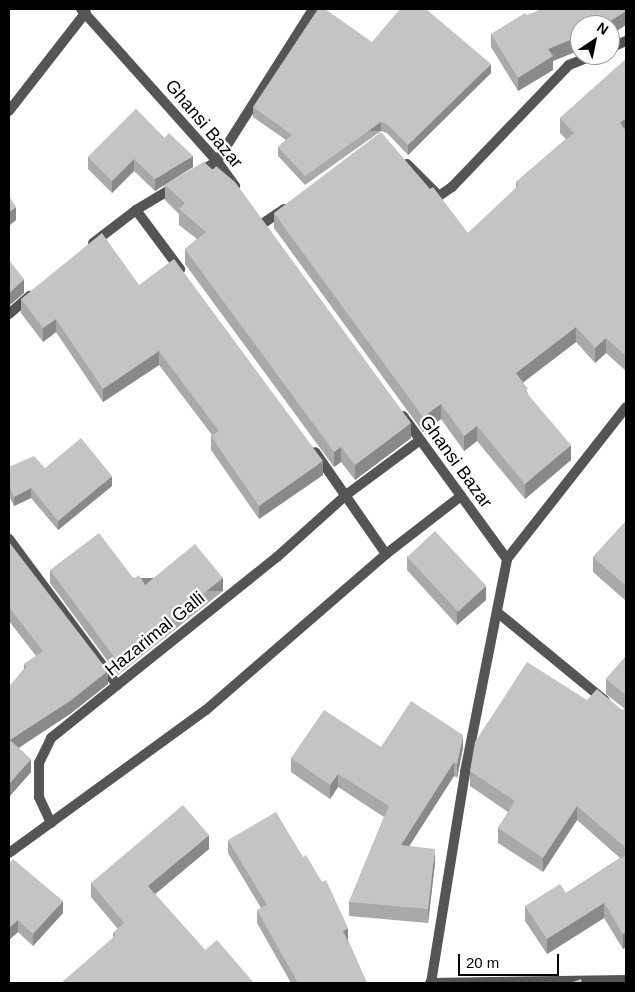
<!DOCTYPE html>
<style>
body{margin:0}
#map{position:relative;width:635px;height:992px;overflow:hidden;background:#fff;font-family:Arial,sans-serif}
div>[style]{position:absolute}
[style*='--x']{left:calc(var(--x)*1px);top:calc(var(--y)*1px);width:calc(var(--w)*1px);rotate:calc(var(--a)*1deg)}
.street>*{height:10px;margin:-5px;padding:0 5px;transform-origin:5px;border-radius:5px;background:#555}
.wall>*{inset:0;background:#a9a9a9}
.shaded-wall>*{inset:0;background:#898989;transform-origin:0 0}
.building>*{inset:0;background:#c4c4c4;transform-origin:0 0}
span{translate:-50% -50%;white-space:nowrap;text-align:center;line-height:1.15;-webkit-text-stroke:4.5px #fff;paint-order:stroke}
.street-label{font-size:18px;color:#000}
.frame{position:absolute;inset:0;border:10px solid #000;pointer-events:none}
.north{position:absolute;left:570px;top:15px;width:50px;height:50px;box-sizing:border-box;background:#fff;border:1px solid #999;border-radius:50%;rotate:34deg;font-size:14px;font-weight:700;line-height:20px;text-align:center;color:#000}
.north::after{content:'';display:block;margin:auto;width:18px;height:22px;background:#000;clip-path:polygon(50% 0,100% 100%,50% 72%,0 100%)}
.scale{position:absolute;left:458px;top:954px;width:101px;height:22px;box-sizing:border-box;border:2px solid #000;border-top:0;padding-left:6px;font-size:15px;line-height:18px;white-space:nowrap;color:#000;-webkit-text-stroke:4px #fff;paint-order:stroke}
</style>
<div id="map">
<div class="street">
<i style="--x:81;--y:9;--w:204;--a:48.2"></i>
<i style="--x:217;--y:161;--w:31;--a:54"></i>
<i style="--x:610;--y:48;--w:17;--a:-24"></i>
<i style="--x:9;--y:111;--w:125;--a:-52.1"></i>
<i style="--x:407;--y:164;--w:45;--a:45"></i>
<i style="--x:439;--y:196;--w:16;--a:-35"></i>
<i style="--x:452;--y:187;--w:169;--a:-46.2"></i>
<i style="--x:569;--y:65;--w:27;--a:-22"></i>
<i style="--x:199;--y:172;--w:21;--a:-31"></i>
<i style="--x:217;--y:161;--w:180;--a:-57.7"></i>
<i style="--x:136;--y:210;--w:74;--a:53.3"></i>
<i style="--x:262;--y:224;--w:27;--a:-34"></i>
<i style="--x:93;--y:243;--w:54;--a:-37.5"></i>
<i style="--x:136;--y:210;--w:47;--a:-31"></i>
<i style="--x:9;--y:314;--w:28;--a:-41"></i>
<i style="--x:403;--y:416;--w:177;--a:54"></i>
<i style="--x:9;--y:539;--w:182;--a:53.5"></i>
<i style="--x:386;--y:554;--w:95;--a:-37.7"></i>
<i style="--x:497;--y:612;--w:139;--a:39.4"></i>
<i style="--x:51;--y:823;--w:29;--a:-115"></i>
<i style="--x:39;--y:797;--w:34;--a:-90"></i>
<i style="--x:39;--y:763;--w:28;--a:-64"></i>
<i style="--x:51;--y:738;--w:290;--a:-38.7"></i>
<i style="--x:277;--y:557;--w:93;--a:-41.9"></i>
<i style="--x:346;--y:495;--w:92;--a:-36.6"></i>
<i style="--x:9;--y:853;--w:243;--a:-36"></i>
<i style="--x:206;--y:710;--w:238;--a:-40.9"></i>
<i style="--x:386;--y:554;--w:124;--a:-124.8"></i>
<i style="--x:430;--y:983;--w:196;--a:-0.9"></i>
<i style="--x:431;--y:983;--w:214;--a:-80.8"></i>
<i style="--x:465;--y:772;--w:217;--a:-78.8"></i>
<i style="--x:507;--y:559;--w:193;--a:-51.9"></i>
</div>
<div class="wall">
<i style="clip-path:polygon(626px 9px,626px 25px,610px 35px,610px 25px,580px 25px,580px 50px,553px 61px,553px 70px,518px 91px,491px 47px,491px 34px,527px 15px)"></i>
<i style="clip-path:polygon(372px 42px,491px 73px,408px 155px,387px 133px,381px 131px,305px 185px,278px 156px,278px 147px,286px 140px,253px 117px,253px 107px)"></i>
<i style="clip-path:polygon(626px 59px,626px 371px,606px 353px,595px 363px,576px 342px,523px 382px,528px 394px,571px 460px,525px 499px,477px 441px,464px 451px,441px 419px,423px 432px,274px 228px,274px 213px,468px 233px,516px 188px,516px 182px,566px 139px,560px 133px,560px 118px)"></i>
<i style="clip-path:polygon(136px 109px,193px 167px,155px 191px,134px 171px,112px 193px,88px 169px,88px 157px)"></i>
<i style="clip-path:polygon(204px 162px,411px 438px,355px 480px,341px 462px,334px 467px,185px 264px,185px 249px,197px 239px,179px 225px,179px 214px,165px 200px,165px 185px)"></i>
<i style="clip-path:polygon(139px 285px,323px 475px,259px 519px,211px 450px,211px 436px,212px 435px,159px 365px,103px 402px,56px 332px,43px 342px,21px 313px,21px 299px)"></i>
<i style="clip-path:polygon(9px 467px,45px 468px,112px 486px,58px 530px,31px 498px,14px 506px,9px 496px)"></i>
<i style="clip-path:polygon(626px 521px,626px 601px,593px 572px,593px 557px)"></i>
<i style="clip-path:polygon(9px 542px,108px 684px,70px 714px,19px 748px,31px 772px,9px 797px,9px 687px,24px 669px,24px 664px,36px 656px,9px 621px)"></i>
<i style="clip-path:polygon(407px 556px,486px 600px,457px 625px,407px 570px)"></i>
<i style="clip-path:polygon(50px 570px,134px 579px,145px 585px,223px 591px,118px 675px,50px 583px)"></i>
<i style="clip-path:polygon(626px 656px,626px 947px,623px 949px,604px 918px,547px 954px,525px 921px,525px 906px,566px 893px,620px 858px,577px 820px,543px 872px,498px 843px,498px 828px,508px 812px,470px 786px,470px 771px,587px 700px,622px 710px,625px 709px,606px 694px,606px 679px)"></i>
<i style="clip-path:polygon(381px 747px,463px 748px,457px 778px,454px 776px,409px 846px,435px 863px,428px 923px,349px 916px,349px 902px,384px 817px,338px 787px,330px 799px,291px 772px,291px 758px)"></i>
<i style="clip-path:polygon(228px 840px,303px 857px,322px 882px,367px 983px,291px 983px,257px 923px,257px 910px,261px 908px,228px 853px)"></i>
<i style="clip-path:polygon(209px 849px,155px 894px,205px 950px,113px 937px,113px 933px,118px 929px,91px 897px,91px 883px)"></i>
<i style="clip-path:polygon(9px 864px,63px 913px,33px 946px,18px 932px,9px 940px)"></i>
</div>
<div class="shaded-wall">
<i style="clip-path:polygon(626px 11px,626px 25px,610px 35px,610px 25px,604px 25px)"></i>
<i style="clip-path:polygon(580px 36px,580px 50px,553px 61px,553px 70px,518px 91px,518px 78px,548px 49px)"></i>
<i style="clip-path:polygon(491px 64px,491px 73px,408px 155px,408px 145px)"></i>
<i style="clip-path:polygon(626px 118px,626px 133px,620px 123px)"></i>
<i style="left:381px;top:122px;width:9px;height:93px;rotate:90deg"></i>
<i style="clip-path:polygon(193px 156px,193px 167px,155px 191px,155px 179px)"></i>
<i style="clip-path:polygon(134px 159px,134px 171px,112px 193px,112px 181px)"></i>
<i style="clip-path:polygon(16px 207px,16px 220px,9px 226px,9px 212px)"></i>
<i style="clip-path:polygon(24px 279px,24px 293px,9px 306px,9px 293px)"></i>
<i style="clip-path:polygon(56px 319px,56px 332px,43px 342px,43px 328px)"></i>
<i style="clip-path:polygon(576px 327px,576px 342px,516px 388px,516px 373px)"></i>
<i style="clip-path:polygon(606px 338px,606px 353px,595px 363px,595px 348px)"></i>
<i style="clip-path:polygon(159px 351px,159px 365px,103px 402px,103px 389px)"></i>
<i style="clip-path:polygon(441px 404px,441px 419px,423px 432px,423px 417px)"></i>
<i style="clip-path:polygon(411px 423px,411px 438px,355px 480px,355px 465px)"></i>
<i style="clip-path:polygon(477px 426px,477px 441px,464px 451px,464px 436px)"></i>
<i style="clip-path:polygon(571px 445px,571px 460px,525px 499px,525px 484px)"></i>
<i style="clip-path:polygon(341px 447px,341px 462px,334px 467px,334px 452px)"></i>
<i style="clip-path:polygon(323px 461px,323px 475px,259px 519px,259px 506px)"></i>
<i style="clip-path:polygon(112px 476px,112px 486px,58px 530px,58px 521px)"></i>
<i style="clip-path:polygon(31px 488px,31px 498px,14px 506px,14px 497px)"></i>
<i style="left:223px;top:578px;width:13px;height:134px;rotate:90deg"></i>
<i style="clip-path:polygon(486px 586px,486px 600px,457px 625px,457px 611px)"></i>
<i style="clip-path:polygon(108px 671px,108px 684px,70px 714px,10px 753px,10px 740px)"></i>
<i style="clip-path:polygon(463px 735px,463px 748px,457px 778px,457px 764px)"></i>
<i style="clip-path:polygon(31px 759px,31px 772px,9px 797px,9px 784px)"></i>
<i style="clip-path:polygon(454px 762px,454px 776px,401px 859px,401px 845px)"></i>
<i style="clip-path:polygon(338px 774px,338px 787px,330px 799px,330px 785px)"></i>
<i style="clip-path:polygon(577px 806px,577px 820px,543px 872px,543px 858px)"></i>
<i style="clip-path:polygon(209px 835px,209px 849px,148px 900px,148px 886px)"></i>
<i style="clip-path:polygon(435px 849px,435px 863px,428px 923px,428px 909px)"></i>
<i style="clip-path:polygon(63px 901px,63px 913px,33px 946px,33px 934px)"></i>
<i style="clip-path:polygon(604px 903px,604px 918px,547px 954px,547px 939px)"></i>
<i style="clip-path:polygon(18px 920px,18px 932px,9px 940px,9px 928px)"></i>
<i style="clip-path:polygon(348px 928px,348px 941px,343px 931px)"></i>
<i style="clip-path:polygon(626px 932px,626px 947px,623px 949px,623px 934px)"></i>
</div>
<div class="building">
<i style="clip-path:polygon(318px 9px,325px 9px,372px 42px,400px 9px,426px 9px,491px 64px,408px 145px,387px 124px,381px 122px,305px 176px,278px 147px,292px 135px,253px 107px)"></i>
<i style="clip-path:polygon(542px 9px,626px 9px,626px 11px,604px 25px,580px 25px,580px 36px,548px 49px,553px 56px,518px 78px,491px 34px,525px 13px,527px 15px)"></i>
<i style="clip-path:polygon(626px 59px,626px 118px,620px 123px,626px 131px,626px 356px,606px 338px,595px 348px,576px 327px,516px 373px,528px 389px,525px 391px,571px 445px,525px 484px,477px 426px,464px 436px,441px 404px,423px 417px,274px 213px,381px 132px,430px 189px,433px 187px,468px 233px,519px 185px,516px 182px,574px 133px,560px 118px)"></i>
<i style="clip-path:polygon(136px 109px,164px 138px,169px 133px,193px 156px,155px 179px,134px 159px,112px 181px,88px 157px)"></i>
<i style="clip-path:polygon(204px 162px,213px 170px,216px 166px,235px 182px,411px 423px,355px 465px,341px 447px,334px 452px,185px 249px,206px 232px,179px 209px,185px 203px,165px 185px)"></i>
<i style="clip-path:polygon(9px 196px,16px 207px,9px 212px)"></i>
<i style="clip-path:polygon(102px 233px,139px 285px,174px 259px,323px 461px,259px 506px,211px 436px,219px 431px,159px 351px,103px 389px,56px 319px,43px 328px,21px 299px)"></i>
<i style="clip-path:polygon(9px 260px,24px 279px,9px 293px)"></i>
<i style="clip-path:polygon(81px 438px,112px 476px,58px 521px,31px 488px,14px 497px,9px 486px,9px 467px,34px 456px,45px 468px)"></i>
<i style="clip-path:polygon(626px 521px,626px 586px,593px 557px)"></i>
<i style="left:435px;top:531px;width:75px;height:38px;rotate:47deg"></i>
<i style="clip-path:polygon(99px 533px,134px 579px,139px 575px,145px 585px,195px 544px,223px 578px,118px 662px,50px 570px)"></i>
<i style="clip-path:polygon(9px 542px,108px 671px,70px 701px,10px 740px,31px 759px,9px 784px,9px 694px,11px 692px,9px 689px,9px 687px,27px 667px,24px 664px,43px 651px,9px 607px)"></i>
<i style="clip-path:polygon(626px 656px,626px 695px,606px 679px)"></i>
<i style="clip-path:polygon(527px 662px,587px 700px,597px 689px,622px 710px,626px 709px,626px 848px,577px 806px,543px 858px,498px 828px,515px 801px,470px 771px,475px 742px)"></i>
<i style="clip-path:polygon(411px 701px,463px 735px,457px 764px,454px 762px,401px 845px,435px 849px,428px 909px,349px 902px,389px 806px,338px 774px,330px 785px,291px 758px,324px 710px,381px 747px)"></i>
<i style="clip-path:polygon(183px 805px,209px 835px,148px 886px,205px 950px,217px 940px,254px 983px,61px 983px,116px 935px,113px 933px,124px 923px,91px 883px)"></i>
<i style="clip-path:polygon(276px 812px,303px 857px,306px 855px,322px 882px,326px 880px,348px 928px,343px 931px,367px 983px,298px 983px,257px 910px,267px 905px,228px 840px)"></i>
<i style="clip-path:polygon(626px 855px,626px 932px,623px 934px,604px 903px,547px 939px,525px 906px,560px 884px,566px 893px)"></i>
<i style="clip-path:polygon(13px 859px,63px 901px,33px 934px,18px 920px,9px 928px,9px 864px)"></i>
<i style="clip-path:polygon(581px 979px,582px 983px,570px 983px)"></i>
</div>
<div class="street-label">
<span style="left:204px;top:124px;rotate:50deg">Ghansi Bazar</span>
<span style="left:456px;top:462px;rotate:54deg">Ghansi Bazar</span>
<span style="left:155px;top:634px;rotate:-39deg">Hazarimal Galli</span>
</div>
<div class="frame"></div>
<div class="north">N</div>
<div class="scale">20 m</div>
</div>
